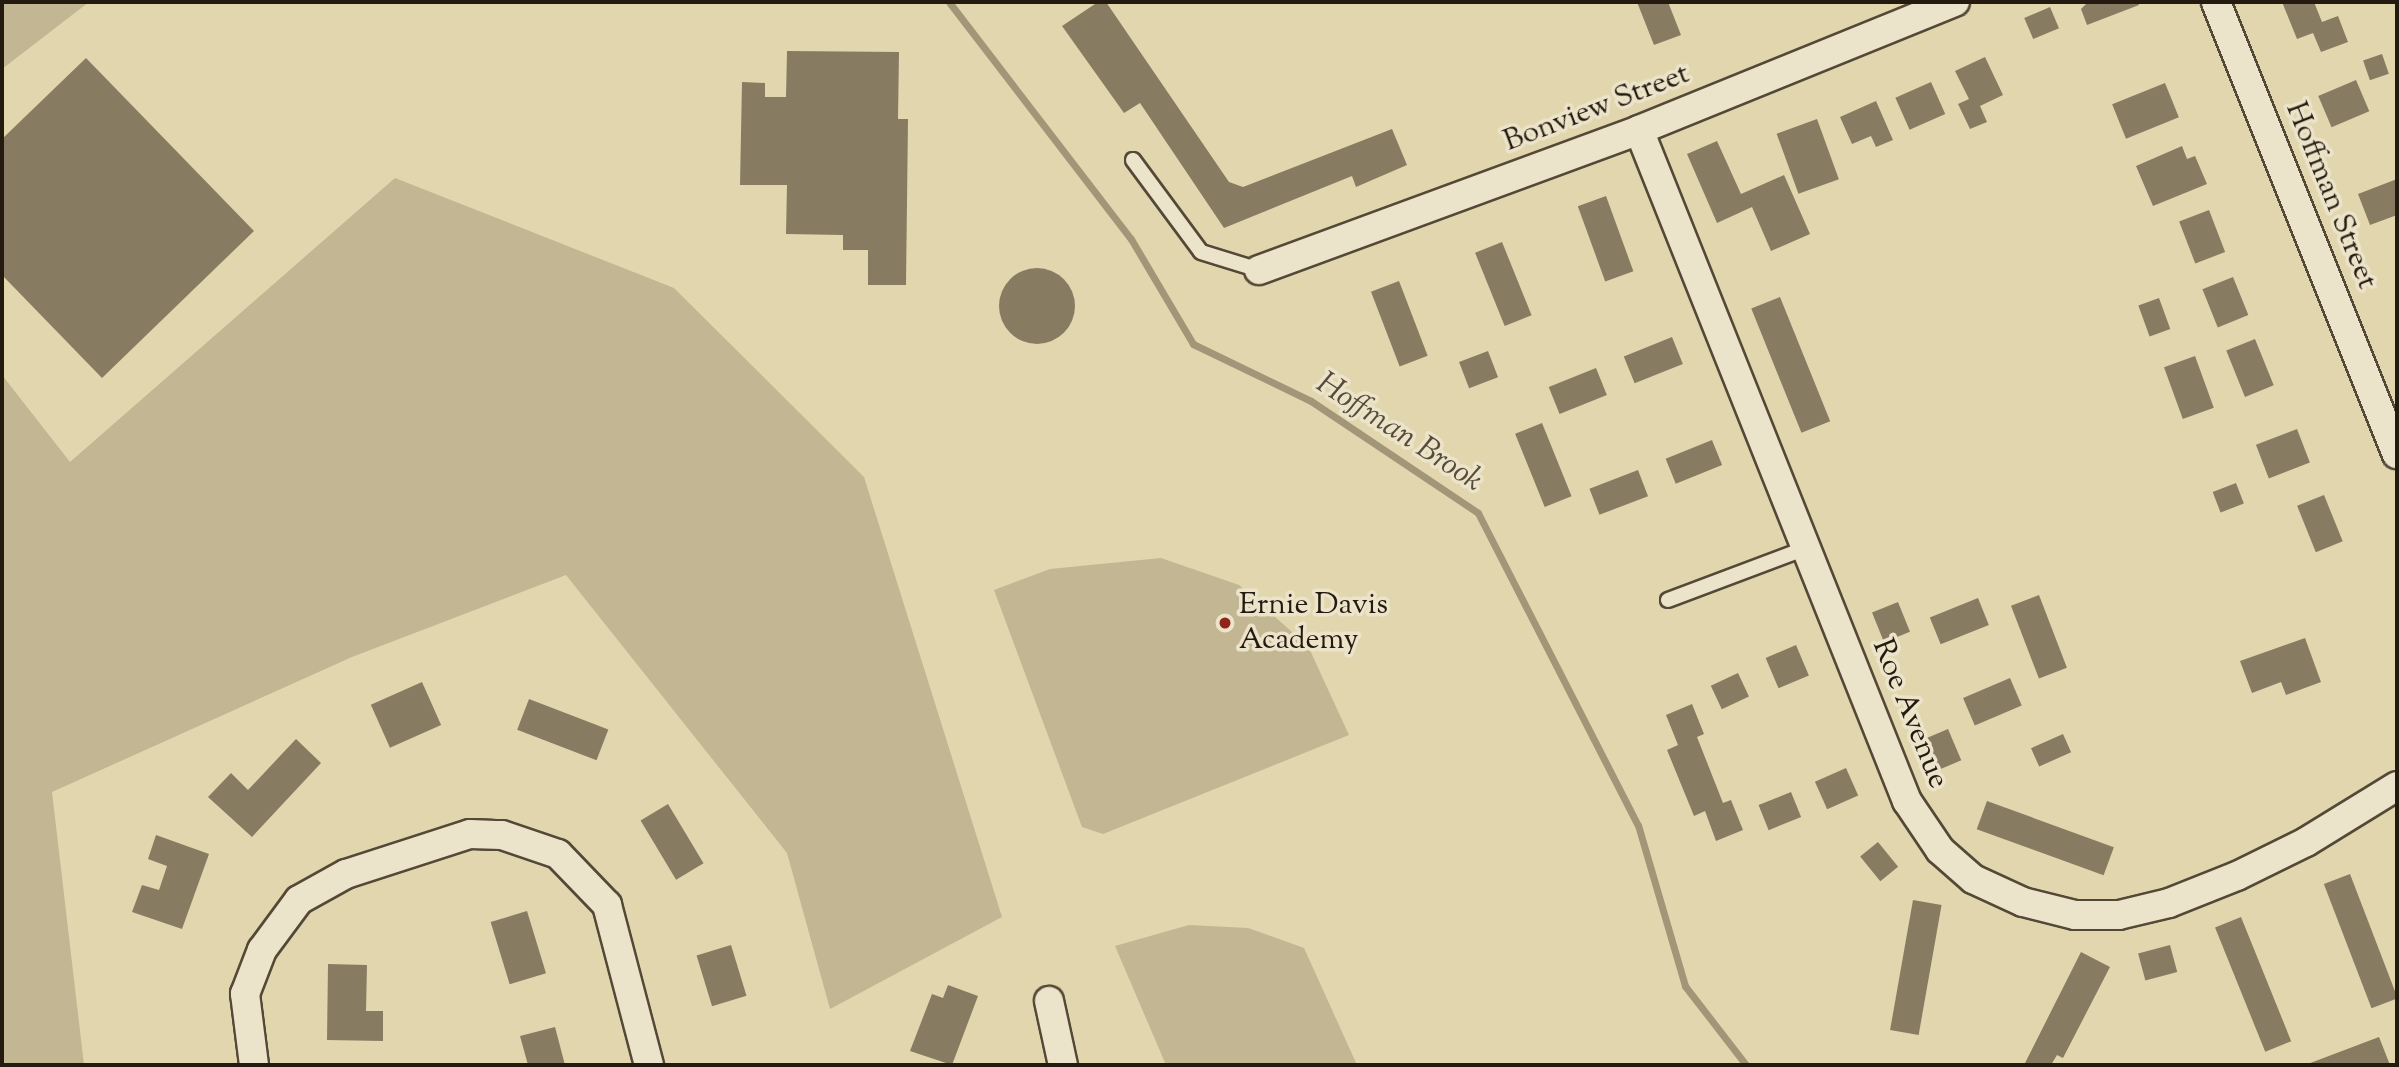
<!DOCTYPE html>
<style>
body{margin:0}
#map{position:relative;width:2399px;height:1067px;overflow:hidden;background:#e2d6ae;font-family:"Sorts Mill Goudy",serif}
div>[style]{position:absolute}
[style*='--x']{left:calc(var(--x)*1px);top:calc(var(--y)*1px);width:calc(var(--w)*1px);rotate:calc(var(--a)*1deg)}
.green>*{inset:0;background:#c2b693}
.stream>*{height:7px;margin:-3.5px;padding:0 3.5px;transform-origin:3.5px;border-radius:3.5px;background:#a29678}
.building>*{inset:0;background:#877c62;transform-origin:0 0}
.round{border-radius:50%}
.roads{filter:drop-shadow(2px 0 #544937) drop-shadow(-2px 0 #544937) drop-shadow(0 2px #544937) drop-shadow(0 -2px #544937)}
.lane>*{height:14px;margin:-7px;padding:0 7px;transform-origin:7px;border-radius:7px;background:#ece4ca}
.street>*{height:28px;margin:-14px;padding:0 14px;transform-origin:14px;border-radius:14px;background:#ece4ca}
.dots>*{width:19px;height:19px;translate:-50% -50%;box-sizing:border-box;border:4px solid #ece4ca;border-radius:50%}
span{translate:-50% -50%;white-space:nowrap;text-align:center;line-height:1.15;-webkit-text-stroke:7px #ece4ca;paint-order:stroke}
.street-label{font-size:30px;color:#251a0f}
.poi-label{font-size:30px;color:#251a0f}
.left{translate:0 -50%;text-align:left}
.water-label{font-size:32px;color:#574c39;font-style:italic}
.frame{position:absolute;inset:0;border:4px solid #251a0f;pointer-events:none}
</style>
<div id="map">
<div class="green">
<i style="clip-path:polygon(2px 2px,89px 2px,2px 69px)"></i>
<i style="clip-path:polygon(395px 178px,674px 288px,864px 477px,1002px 917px,830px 1009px,787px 853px,566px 575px,352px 657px,52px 792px,84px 1065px,2px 1065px,2px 375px,70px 462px)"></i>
<i style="clip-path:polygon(1161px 558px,1239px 585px,1308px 646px,1349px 735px,1103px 834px,1082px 827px,994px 590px,1050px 569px)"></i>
<i style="clip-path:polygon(1189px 925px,1248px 928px,1304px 948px,1357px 1065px,1166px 1065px,1115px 946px)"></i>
</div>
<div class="stream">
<i style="--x:949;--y:2;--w:299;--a:52.5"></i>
<i style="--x:1131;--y:239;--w:122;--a:59.4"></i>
<i style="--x:1193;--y:344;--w:131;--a:25.8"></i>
<i style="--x:1311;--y:401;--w:201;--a:33.8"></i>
<i style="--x:1478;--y:513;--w:351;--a:62.9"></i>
<i style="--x:1638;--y:825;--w:168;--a:73.7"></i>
<i style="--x:1685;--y:986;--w:100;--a:52.3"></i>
</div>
<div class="building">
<i style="clip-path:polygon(1098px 2px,1106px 2px,1229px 182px,1243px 187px,1392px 129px,1407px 165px,1356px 187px,1352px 176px,1224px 228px,1140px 103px,1124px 113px,1062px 26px)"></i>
<i style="clip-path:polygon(1637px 2px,1668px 2px,1681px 35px,1654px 45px)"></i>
<i style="clip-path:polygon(2088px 2px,2138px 2px,2139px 5px,2087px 25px,2081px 9px)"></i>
<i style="clip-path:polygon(2282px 2px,2314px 2px,2322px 22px,2338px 16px,2348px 42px,2321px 52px,2313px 33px,2297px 39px)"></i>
<i style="left:2050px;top:7px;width:23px;height:28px;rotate:67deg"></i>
<i style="clip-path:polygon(787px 51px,899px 52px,898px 119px,908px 119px,906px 285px,868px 285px,868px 250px,843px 250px,843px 235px,786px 234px,787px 185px,740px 185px,742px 82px,765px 83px,765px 97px,786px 97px)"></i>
<i style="left:2382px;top:54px;width:21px;height:20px;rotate:71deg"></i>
<i style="clip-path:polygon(1985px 57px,2003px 95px,1980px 106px,1987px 122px,1970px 129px,1958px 104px,1969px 99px,1955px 71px)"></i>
<i style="clip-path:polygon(86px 58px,254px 231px,102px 378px,2px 275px,2px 139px)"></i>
<i style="left:2356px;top:80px;width:34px;height:41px;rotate:67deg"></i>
<i style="left:1931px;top:82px;width:35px;height:39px;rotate:66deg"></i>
<i style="left:2165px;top:83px;width:37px;height:57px;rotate:68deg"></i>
<i style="clip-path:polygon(1876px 101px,1893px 140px,1876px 147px,1871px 136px,1852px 144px,1840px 117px)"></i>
<i style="left:1817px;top:119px;width:64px;height:43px;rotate:70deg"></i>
<i style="clip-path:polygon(1717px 141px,1741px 194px,1784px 175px,1810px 234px,1771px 251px,1752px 207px,1717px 223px,1687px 154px)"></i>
<i style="clip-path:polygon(2182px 146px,2187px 159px,2195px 156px,2207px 184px,2153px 206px,2136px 166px)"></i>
<i style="clip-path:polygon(2397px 179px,2397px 215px,2370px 225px,2358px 194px)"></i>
<i style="left:1606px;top:196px;width:80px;height:30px;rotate:70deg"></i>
<i style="left:2209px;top:210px;width:45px;height:32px;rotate:69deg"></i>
<i style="left:1502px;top:242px;width:79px;height:29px;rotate:68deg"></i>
<i class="round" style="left:999px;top:268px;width:76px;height:76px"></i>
<i style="left:2233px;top:277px;width:41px;height:33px;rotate:68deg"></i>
<i style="left:1399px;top:281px;width:80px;height:30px;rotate:69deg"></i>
<i style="left:1780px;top:297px;width:134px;height:31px;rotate:68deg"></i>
<i style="left:2159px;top:298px;width:33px;height:22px;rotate:70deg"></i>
<i style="left:1672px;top:337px;width:29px;height:52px;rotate:68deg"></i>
<i style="left:2255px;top:339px;width:50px;height:31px;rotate:68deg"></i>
<i style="left:1488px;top:351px;width:28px;height:31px;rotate:69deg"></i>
<i style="left:2195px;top:356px;width:55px;height:33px;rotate:70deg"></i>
<i style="left:1596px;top:368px;width:29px;height:51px;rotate:68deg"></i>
<i style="left:1542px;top:423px;width:79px;height:29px;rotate:68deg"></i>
<i style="left:2297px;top:429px;width:36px;height:44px;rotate:69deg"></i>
<i style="left:1712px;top:440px;width:27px;height:50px;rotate:68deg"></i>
<i style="left:1638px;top:470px;width:28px;height:52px;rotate:69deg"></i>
<i style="left:2236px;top:483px;width:22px;height:25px;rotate:69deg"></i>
<i style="left:2324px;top:495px;width:50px;height:29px;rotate:68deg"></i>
<i style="left:2039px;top:595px;width:78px;height:30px;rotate:69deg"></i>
<i style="left:1978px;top:598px;width:29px;height:52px;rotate:68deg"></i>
<i style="left:1898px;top:602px;width:32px;height:28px;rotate:68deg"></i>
<i style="clip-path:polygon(2305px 638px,2321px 682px,2286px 695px,2281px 682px,2252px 693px,2240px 661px)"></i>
<i style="left:1796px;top:645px;width:33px;height:33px;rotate:67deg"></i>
<i style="left:1738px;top:673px;width:26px;height:30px;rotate:65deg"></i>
<i style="left:2010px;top:678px;width:30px;height:51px;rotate:67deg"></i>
<i style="left:422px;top:682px;width:47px;height:56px;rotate:66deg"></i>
<i style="left:529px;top:699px;width:85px;height:33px;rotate:21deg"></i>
<i style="clip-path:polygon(1692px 704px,1704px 734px,1697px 737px,1723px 803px,1731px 800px,1743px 830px,1716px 841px,1705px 811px,1694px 816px,1667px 750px,1678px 745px,1666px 715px)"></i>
<i style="left:1948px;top:729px;width:34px;height:25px;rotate:67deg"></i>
<i style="left:2063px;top:734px;width:20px;height:35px;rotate:66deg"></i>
<i style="clip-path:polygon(296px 739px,321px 763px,252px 837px,208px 797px,231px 773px,248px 790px)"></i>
<i style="left:1846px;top:768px;width:30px;height:34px;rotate:66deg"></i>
<i style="left:1791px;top:792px;width:27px;height:35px;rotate:68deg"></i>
<i style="left:1987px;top:801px;width:135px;height:30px;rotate:20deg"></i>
<i style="left:668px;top:804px;width:69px;height:32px;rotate:59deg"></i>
<i style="clip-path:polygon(156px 835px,209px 854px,182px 929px,132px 912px,142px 885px,159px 890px,167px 866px,148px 859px)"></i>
<i style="left:1878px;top:842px;width:32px;height:23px;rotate:51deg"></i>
<i style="left:2350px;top:874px;width:133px;height:28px;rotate:69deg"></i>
<i style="left:1913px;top:900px;width:29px;height:132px;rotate:10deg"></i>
<i style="left:527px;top:911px;width:65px;height:38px;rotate:73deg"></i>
<i style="left:2241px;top:917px;width:134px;height:28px;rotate:68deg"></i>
<i style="left:731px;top:945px;width:53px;height:36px;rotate:73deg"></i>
<i style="left:2170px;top:945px;width:28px;height:33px;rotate:75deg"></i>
<i style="clip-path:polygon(2081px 952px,2110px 967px,2063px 1058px,2057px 1055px,2051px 1065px,2024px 1065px)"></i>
<i style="clip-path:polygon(328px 964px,367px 965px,366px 1011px,383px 1011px,383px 1041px,327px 1040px)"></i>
<i style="clip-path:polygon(948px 985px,978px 996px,952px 1065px,910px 1051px,932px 994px,943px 998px)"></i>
<i style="clip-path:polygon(555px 1027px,565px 1065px,528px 1065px,520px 1036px)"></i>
<i style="clip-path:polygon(2379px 1037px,2390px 1065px,2305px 1065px)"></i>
</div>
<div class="roads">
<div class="lane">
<i style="--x:1133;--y:160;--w:114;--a:53.5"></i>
<i style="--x:1201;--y:252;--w:61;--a:17.2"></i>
<i style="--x:1668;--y:600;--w:147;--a:-20.6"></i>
</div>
<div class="street">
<i style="--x:2216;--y:2;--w:487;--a:68.2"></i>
<i style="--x:1639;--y:130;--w:723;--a:68.23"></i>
<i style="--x:1907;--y:801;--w:59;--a:56"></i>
<i style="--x:1940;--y:850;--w:44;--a:41.3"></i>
<i style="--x:1973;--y:879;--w:55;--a:24.7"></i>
<i style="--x:2023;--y:902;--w:54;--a:14"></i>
<i style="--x:2075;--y:915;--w:44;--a:0"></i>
<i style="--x:2119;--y:915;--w:51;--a:-13.5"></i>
<i style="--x:2169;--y:903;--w:73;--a:-21.7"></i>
<i style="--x:2237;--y:876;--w:77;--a:-26.2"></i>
<i style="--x:2306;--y:842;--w:107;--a:-31.6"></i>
<i style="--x:1259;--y:270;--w:405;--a:-20.2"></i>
<i style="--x:1639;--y:130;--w:341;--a:-22.1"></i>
<i style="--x:1049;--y:1001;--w:66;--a:77.7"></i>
<i style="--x:254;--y:1065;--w:72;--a:-97.2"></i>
<i style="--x:245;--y:994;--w:47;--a:-68.9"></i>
<i style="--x:262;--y:950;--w:62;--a:-53.5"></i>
<i style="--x:299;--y:900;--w:54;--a:-29"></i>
<i style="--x:346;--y:874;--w:130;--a:-17.9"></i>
<i style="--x:470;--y:834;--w:32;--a:2"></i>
<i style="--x:502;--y:835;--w:59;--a:18.7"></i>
<i style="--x:558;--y:854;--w:71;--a:46.1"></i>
<i style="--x:607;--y:905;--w:165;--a:75.3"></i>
</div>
</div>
<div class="dots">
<i style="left:1225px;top:623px;background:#8f2418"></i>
</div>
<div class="street-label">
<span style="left:1597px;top:109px;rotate:-21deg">Bonview Street</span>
<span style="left:2330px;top:196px;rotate:68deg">Hoffman Street</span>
<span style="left:1909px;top:714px;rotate:68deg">Roe Avenue</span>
</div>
<div class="poi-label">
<span class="left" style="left:1239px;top:623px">Ernie Davis<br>Academy</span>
</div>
<div class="water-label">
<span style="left:1399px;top:433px;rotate:33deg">Hoffman Brook</span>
</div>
<div class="frame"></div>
</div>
